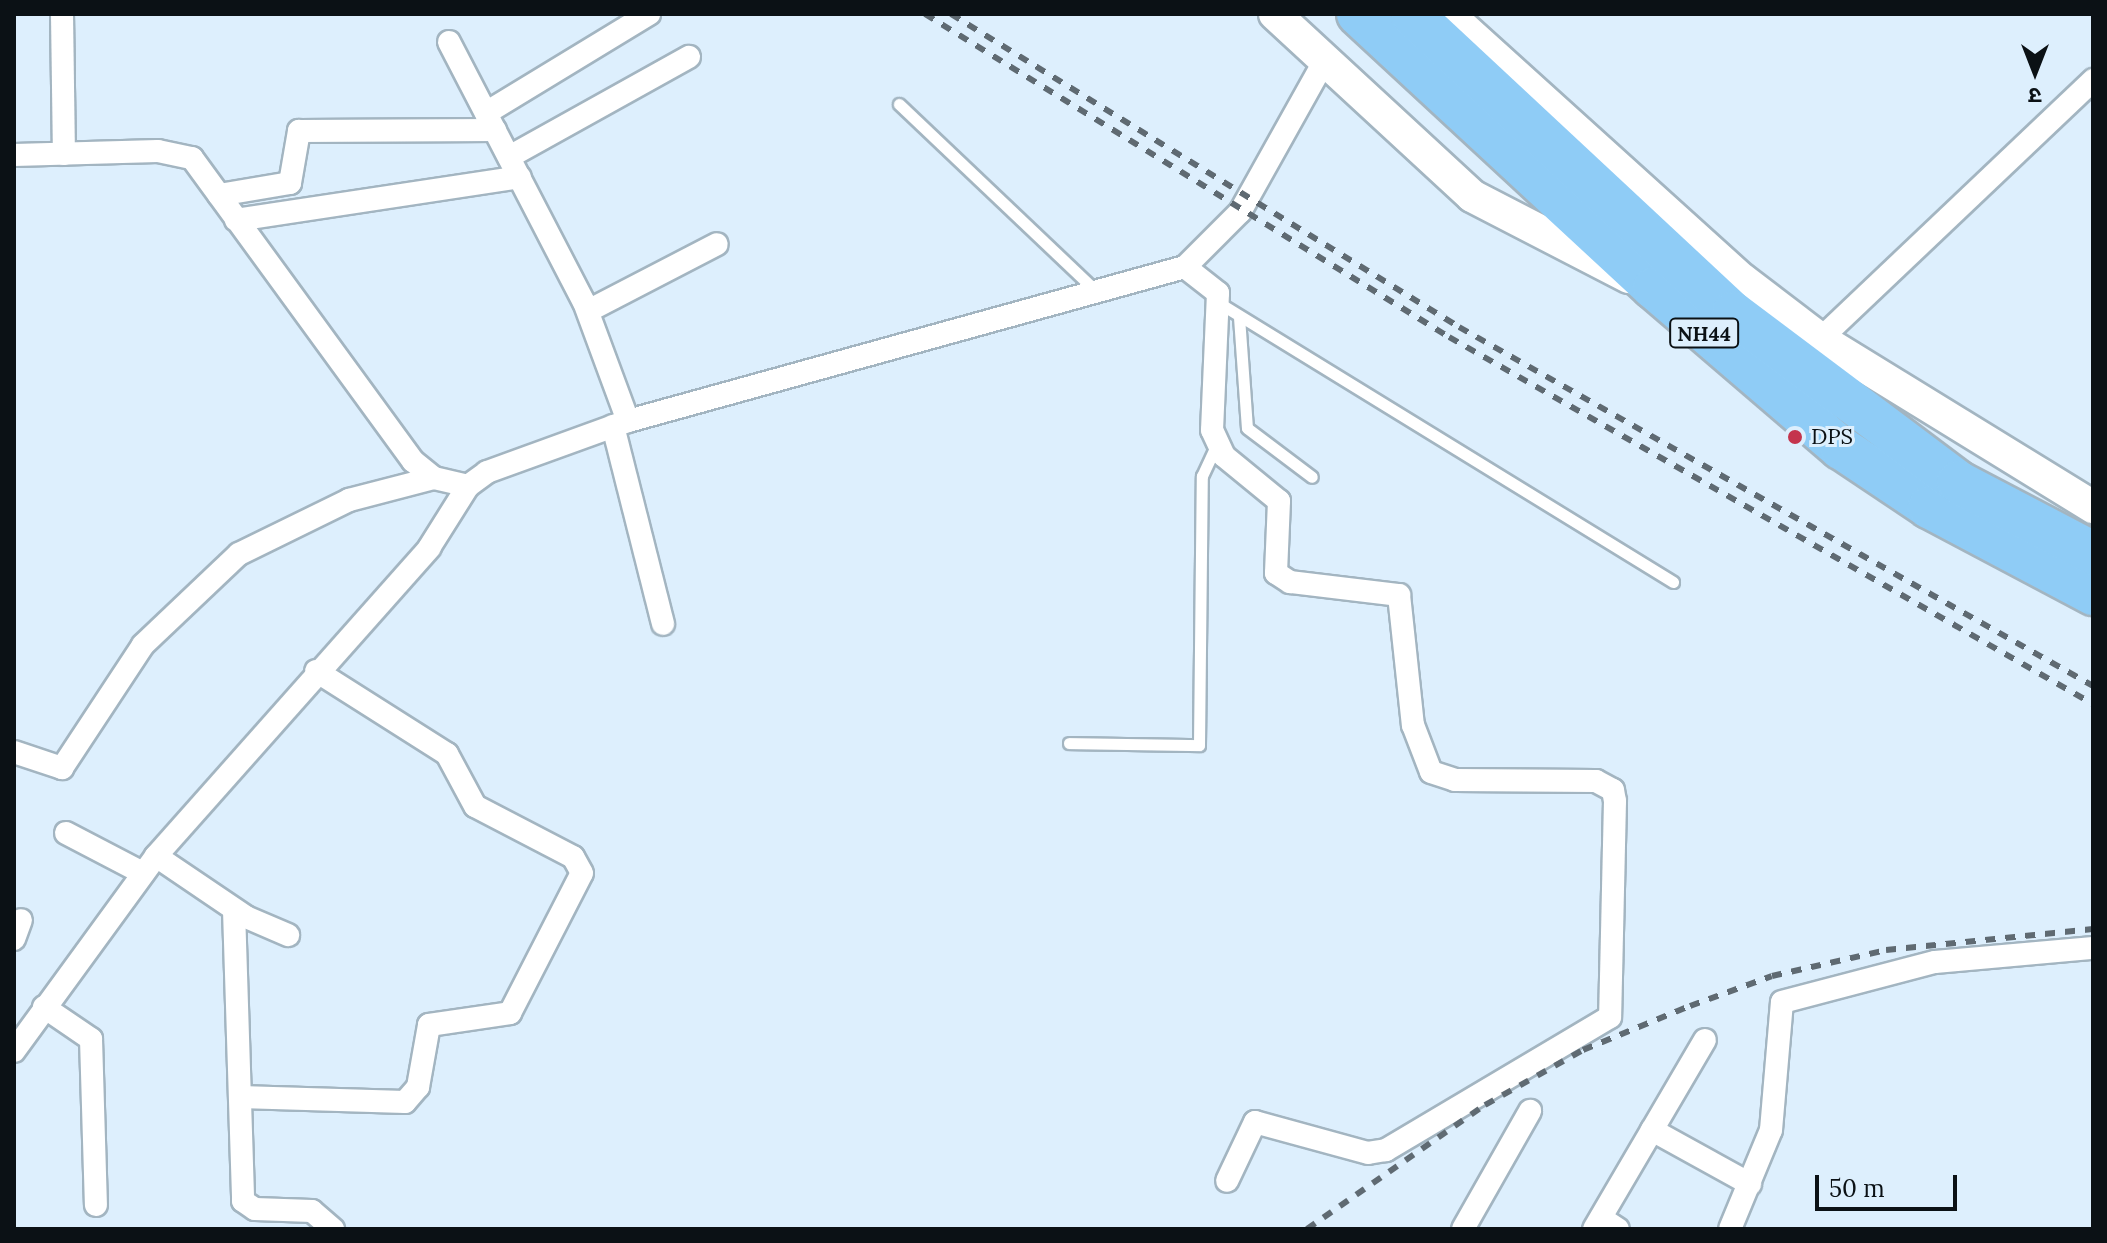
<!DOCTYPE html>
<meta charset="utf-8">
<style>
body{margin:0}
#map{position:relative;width:2107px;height:1243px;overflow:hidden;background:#ddeffd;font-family:Lora,"Noto Sans Devanagari",serif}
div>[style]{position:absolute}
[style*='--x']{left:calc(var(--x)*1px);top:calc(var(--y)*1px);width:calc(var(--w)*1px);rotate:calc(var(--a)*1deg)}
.roads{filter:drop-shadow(2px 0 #a3b5c1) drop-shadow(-2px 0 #a3b5c1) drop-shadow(0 2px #a3b5c1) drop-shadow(0 -2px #a3b5c1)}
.lane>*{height:11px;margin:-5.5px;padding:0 5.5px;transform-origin:5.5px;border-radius:5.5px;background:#fff}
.street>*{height:22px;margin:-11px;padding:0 11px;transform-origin:11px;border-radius:11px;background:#fff}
.secondary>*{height:32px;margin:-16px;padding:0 16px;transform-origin:16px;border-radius:16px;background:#fff}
.highway>*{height:42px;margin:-21px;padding:0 21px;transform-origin:21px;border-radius:21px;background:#8fccf6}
.rail>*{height:6px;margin-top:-3px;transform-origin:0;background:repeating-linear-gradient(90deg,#5f6a72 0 10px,transparent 0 20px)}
.dots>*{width:22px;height:22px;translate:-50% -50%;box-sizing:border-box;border:4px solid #ddeffd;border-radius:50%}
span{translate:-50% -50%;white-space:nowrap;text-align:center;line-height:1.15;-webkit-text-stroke:6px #ddeffd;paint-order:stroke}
.shield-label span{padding:2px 6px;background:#ddeffd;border:2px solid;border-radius:6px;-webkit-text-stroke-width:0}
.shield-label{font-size:20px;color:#0b1115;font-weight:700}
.poi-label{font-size:22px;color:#0b1115}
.left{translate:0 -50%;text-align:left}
.frame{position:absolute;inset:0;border:16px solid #0b1115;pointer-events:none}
.north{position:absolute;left:1995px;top:32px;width:80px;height:80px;-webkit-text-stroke:6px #ddeffd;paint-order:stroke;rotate:180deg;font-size:22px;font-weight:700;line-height:32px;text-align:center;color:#0b1115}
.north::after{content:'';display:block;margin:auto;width:28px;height:36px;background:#0b1115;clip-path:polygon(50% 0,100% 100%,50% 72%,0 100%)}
.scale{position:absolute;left:1815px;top:1175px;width:142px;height:36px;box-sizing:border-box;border:4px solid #0b1115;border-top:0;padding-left:10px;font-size:24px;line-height:28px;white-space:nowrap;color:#0b1115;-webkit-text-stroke:6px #ddeffd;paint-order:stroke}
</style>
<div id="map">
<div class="roads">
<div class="lane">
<i style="--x:899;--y:104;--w:274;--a:43.5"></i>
<i style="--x:1219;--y:303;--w:533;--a:31.57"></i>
<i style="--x:1239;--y:317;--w:111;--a:85.9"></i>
<i style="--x:1247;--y:428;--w:81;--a:37"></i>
<i style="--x:1069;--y:743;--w:130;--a:0.9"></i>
<i style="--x:1199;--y:745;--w:269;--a:-89.4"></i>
<i style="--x:1202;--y:476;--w:33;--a:-65"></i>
</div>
<div class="street">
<i style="--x:62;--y:14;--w:140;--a:89.2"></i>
<i style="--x:449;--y:42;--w:293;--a:62.6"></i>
<i style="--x:584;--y:302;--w:127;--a:69.7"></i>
<i style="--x:486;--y:113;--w:191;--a:-31.3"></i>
<i style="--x:14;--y:155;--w:144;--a:-1.6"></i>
<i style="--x:158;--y:151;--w:35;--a:12"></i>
<i style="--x:192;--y:158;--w:375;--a:53.9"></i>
<i style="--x:413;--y:461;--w:27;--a:39"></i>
<i style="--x:434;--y:478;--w:35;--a:13"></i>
<i style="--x:509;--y:157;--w:206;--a:-29.1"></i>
<i style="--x:219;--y:195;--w:72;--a:-9.6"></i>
<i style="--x:290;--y:183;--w:53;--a:-80.2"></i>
<i style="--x:299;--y:131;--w:196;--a:-0.3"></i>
<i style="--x:236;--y:220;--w:287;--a:-8.6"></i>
<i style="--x:1185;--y:267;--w:42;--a:38.2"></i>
<i style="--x:1218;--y:293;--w:137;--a:92.5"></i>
<i style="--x:1212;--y:430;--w:29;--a:65"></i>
<i style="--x:1224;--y:456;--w:71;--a:39.3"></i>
<i style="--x:1279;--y:501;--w:72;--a:92.4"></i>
<i style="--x:1276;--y:573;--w:17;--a:33"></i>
<i style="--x:1290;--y:582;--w:110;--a:6.8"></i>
<i style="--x:1399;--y:595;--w:131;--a:83.9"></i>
<i style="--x:1413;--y:725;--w:50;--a:69"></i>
<i style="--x:1431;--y:772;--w:25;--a:18"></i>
<i style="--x:1455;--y:780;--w:141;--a:0.4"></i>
<i style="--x:1596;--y:781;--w:19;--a:28"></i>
<i style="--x:1613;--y:790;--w:11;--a:80"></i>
<i style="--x:1615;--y:801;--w:216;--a:91.3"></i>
<i style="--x:1610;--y:1017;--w:261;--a:149.3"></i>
<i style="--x:1386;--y:1150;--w:18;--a:171"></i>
<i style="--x:1368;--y:1153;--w:117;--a:-164.7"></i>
<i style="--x:1255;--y:1122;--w:65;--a:115.4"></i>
<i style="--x:588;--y:311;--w:145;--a:-27.4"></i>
<i style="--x:1812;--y:347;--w:388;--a:-43.5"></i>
<i style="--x:613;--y:426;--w:204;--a:75.8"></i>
<i style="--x:14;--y:752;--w:51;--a:18.4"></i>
<i style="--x:62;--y:768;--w:147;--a:-56.6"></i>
<i style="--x:143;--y:645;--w:132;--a:-43.5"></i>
<i style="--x:239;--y:554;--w:123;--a:-26.1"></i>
<i style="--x:349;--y:500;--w:88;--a:-14.5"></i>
<i style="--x:66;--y:833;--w:87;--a:27.5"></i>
<i style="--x:156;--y:856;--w:109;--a:34.1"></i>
<i style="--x:246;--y:917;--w:46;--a:23.2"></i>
<i style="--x:234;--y:910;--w:291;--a:88.2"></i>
<i style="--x:243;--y:1201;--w:14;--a:34"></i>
<i style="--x:255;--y:1209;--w:57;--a:2"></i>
<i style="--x:312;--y:1211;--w:28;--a:41"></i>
<i style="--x:14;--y:939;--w:20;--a:-70"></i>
<i style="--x:44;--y:1007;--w:57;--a:34.2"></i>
<i style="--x:91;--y:1039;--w:166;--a:88.3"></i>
<i style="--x:14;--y:1051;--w:241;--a:-53.9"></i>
<i style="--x:156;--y:856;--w:412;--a:-48.4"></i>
<i style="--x:429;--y:548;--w:73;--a:-57.8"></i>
<i style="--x:468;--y:486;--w:24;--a:-36"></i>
<i style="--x:487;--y:472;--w:150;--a:-19.9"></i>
<i style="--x:628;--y:421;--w:578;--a:-15.46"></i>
<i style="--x:1185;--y:267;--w:78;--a:-45"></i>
<i style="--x:1240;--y:212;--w:174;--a:-60.8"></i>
<i style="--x:240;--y:1097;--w:165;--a:1.7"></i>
<i style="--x:405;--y:1102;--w:20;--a:-49"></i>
<i style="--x:418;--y:1087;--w:63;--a:-79.9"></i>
<i style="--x:429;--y:1025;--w:82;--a:-8.4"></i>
<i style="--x:510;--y:1013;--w:157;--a:-62.8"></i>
<i style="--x:582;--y:873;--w:18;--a:-119"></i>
<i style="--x:573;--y:857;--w:110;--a:-152.5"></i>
<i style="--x:475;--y:806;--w:59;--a:-118.3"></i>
<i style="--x:447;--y:754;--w:155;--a:-147.6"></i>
<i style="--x:1652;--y:1130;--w:112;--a:28.9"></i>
<i style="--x:1601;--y:1218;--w:20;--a:33"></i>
<i style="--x:1463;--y:1229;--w:136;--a:-60.4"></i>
<i style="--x:1594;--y:1229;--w:219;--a:-59.6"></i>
<i style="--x:1730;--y:1229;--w:107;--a:-67.5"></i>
<i style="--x:1771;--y:1130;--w:128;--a:-85.1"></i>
<i style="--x:1782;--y:1002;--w:158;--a:-14.7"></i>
<i style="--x:1935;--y:962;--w:159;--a:-5.1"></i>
</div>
<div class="secondary">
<i style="--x:1275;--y:14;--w:268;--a:42.7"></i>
<i style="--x:1472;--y:196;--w:177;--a:27.3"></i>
<i style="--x:1448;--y:14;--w:399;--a:42.1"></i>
<i style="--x:1744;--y:281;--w:96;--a:37.3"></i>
<i style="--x:1820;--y:339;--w:321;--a:31.6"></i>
</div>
<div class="highway">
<i style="--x:1358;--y:14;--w:403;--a:42.8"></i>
<i style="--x:1654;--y:288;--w:246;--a:40.6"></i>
<i style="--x:1841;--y:448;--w:106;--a:33.8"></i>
<i style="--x:1929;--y:507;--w:186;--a:27.9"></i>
<i style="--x:1412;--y:14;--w:439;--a:43"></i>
<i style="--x:1733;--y:313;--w:281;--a:36.9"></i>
<i style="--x:1958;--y:482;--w:153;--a:27.7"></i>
</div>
</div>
<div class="rail">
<i style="--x:925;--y:14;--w:616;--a:31.65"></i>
<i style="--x:1449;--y:337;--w:741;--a:29.68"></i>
<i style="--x:951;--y:14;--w:597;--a:31.64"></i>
<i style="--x:1459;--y:327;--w:729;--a:29.52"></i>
<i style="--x:1307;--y:1229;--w:217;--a:-34.9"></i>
<i style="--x:1485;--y:1105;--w:112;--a:-29.3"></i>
<i style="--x:1583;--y:1050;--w:116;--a:-22.4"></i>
<i style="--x:1690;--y:1006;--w:87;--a:-20.1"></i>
<i style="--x:1772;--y:976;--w:117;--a:-12.8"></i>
<i style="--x:1886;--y:950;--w:208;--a:-5.8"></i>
</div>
<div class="dots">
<i style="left:1795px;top:437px;background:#c4344d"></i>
</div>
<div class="shield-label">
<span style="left:1704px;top:333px">NH44</span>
</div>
<div class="poi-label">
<span class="left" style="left:1811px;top:437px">DPS</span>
</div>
<div class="frame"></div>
<div class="north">उ</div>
<div class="scale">50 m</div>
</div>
